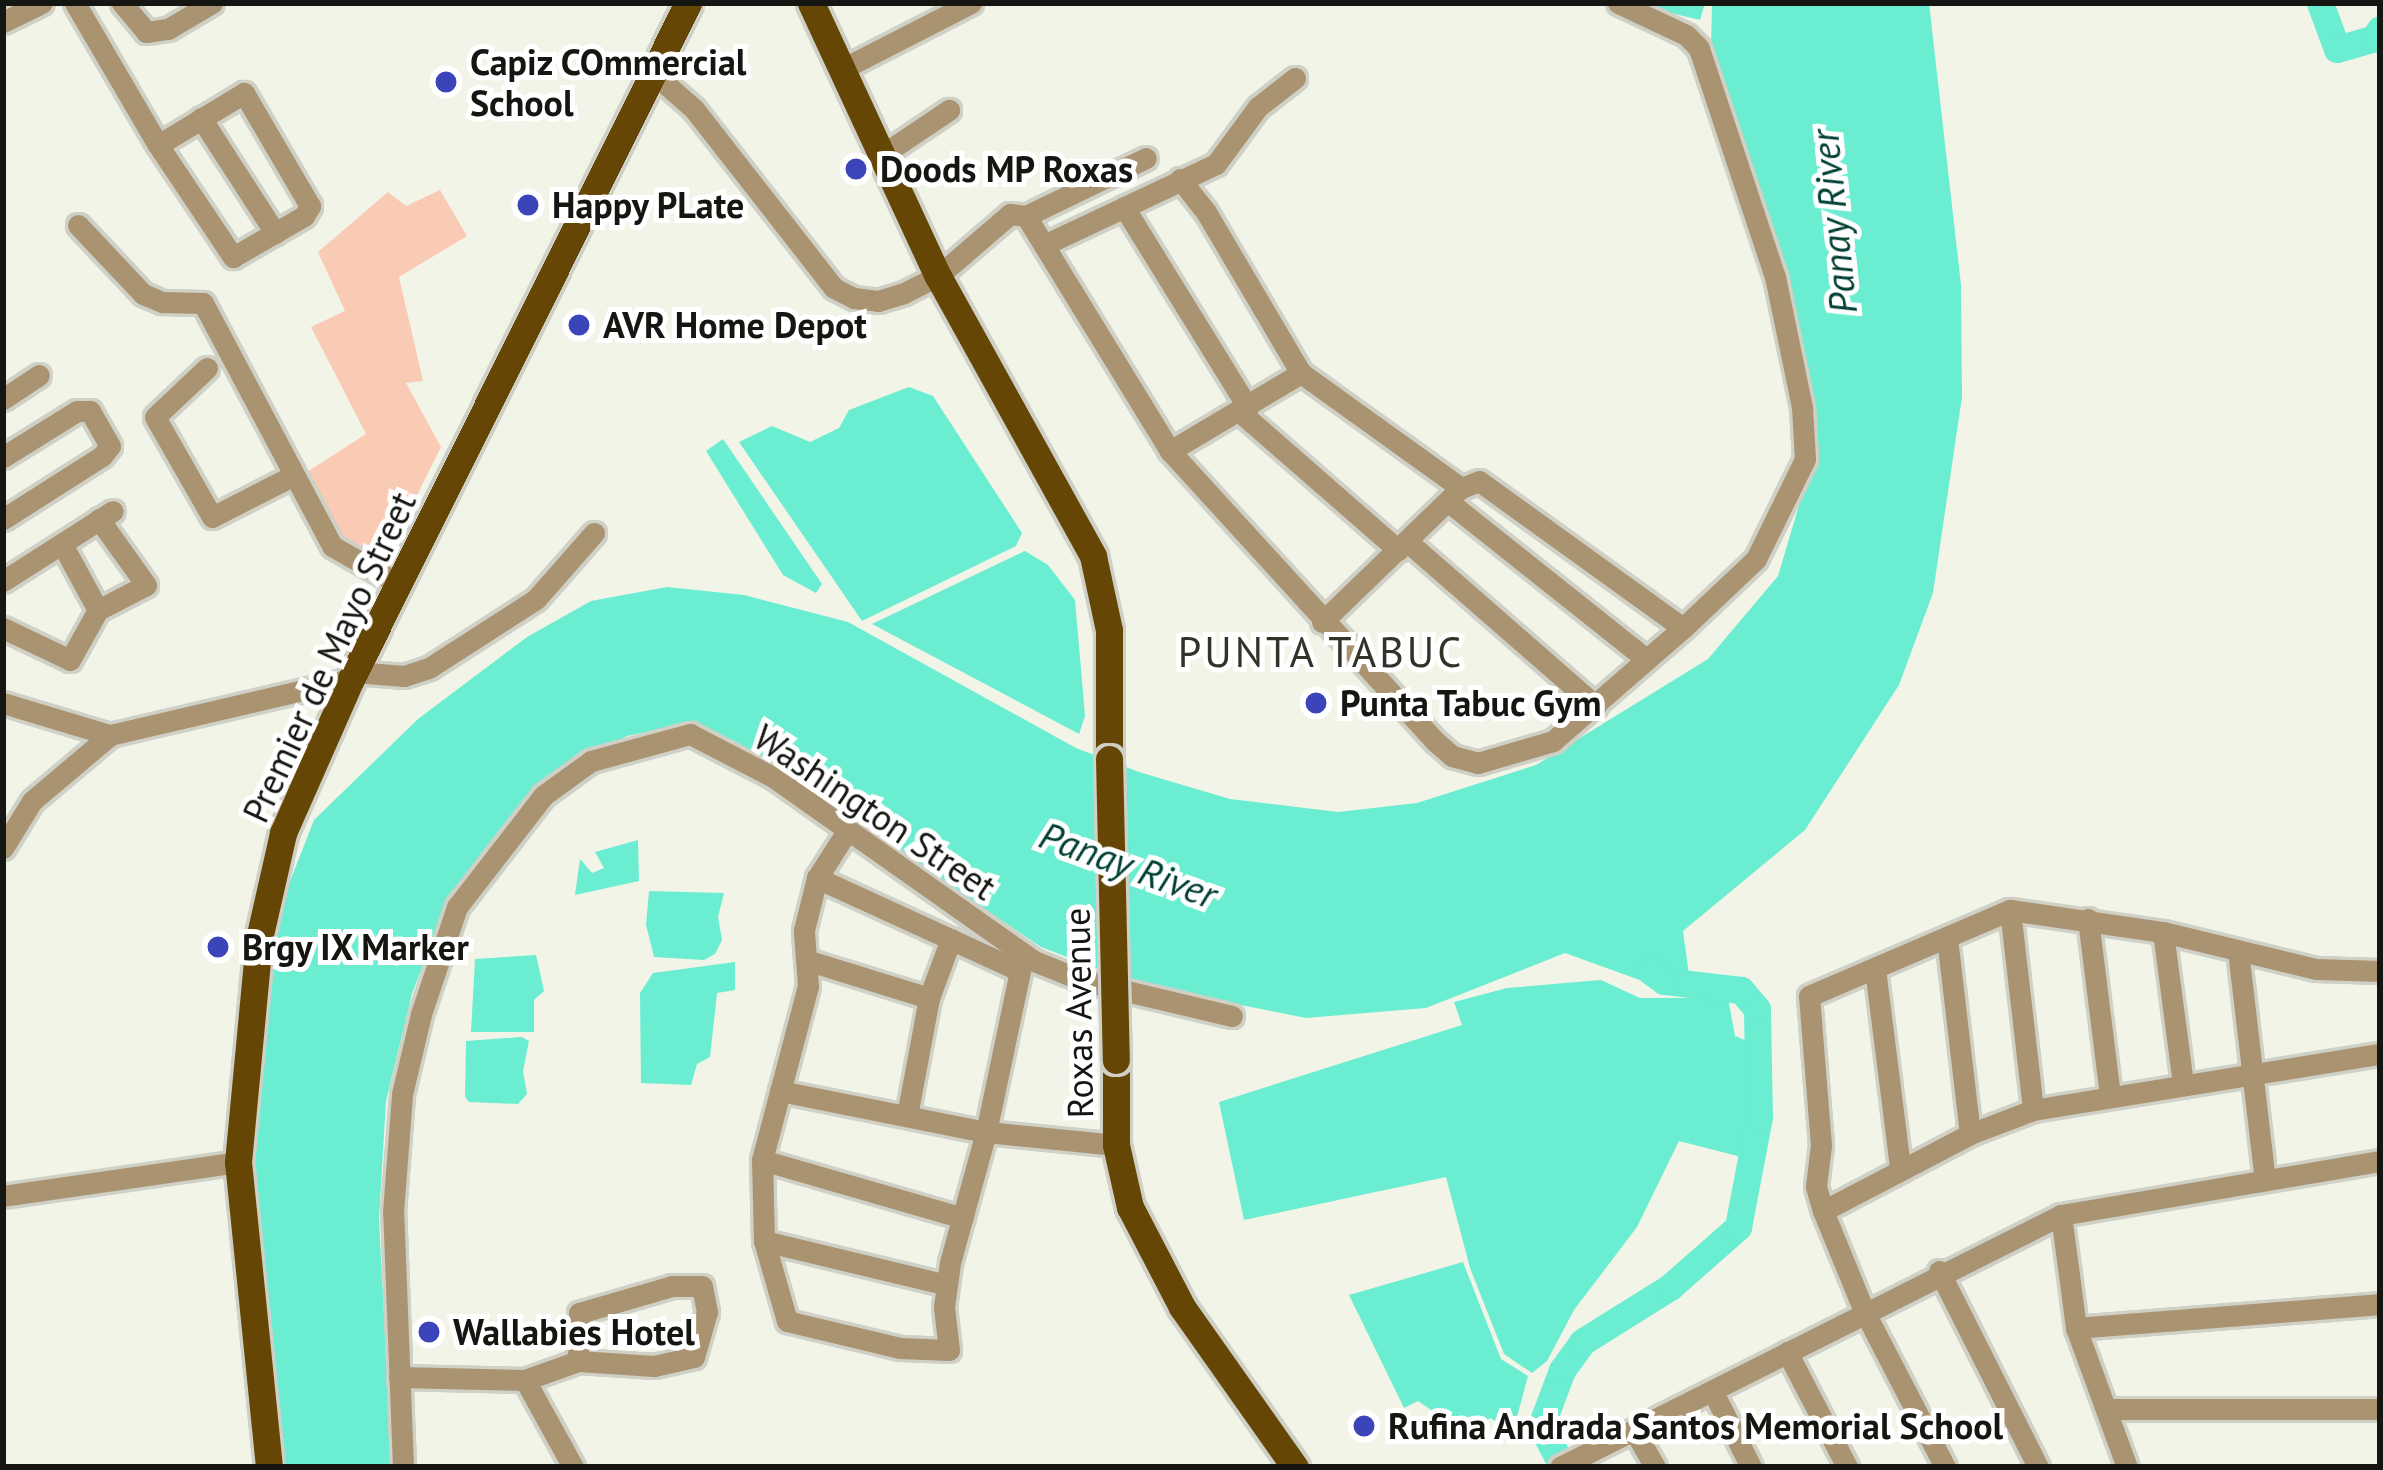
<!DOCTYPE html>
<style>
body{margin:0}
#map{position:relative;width:2383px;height:1470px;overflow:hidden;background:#f3f4e8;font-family:"PT Sans",sans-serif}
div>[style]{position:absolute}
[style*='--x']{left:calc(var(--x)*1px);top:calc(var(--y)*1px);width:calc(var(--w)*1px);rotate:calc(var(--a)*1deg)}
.green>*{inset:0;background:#f9cab4}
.water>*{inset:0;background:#6aedd0}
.river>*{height:27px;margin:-13.5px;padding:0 13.5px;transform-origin:13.5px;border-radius:13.5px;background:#6aedd0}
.roads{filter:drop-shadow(3px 0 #cfd0c6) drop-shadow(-3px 0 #cfd0c6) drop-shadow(0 3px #cfd0c6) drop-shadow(0 -3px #cfd0c6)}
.minor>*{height:21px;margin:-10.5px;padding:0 10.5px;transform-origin:10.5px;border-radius:10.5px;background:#aa9370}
.major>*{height:27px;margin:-13.5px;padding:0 13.5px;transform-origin:13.5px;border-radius:13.5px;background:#654605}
.bridges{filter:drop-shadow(3px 0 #cfd0c6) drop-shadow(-3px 0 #cfd0c6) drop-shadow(0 3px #cfd0c6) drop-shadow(0 -3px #cfd0c6)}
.major-bridge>*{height:27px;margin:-13.5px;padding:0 13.5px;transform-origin:13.5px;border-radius:13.5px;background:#654605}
.dots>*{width:33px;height:33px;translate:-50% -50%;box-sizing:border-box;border:6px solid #fff;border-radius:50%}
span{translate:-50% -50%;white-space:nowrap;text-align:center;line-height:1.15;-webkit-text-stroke:10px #fff;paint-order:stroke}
.poi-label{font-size:36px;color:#151511;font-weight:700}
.left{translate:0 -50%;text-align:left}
.street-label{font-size:36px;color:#151511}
.water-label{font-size:39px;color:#003f33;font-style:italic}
.quarter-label{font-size:42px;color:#313228;letter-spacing:3px}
.frame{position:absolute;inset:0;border:6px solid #151511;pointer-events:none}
</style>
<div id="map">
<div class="green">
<i style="clip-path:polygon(440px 190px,467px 236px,399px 277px,423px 381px,406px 383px,441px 447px,385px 559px,340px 537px,307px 472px,366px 434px,311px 327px,345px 311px,318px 252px,388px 192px,406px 206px)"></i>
</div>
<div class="water">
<i style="clip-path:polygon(1629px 3px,1705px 3px,1700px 20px)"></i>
<i style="clip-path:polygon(1712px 3px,1929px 3px,1961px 285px,1962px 397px,1933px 593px,1899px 685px,1805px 830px,1683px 931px,1689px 975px,1670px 991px,1565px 953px,1426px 1008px,1306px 1018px,1137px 984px,1041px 947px,733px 740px,685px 724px,627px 736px,570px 767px,514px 815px,447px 903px,412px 994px,386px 1101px,379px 1219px,392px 1467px,274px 1467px,250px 1128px,267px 940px,314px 820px,418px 719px,527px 637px,591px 601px,667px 587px,744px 595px,848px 622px,1076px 748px,1139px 772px,1230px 799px,1338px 812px,1417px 803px,1536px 765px,1708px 659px,1778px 576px,1810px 468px,1801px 333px,1711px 47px)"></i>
<i style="clip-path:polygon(909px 387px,933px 396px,1022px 533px,1016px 546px,862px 621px,739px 442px,772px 426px,810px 442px,839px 428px,849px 410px)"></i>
<i style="clip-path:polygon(723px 439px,822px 584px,816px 593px,783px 575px,706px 451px)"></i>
<i style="clip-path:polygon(1025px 551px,1048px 565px,1075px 600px,1085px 716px,1079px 734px,872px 624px)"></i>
<i style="clip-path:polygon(638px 840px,639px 881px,575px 895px,580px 859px,592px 873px,604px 868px,595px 852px)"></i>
<i style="clip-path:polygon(649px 891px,724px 893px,718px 917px,722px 940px,715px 954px,704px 960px,654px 957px,646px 925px)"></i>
<i style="clip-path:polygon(536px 955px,544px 991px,534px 1000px,534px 1032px,471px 1032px,475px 959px)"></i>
<i style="clip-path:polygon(735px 962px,735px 990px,717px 993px,710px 1057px,697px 1064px,691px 1085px,641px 1083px,640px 993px,653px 973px)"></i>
<i style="clip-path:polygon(1601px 980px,1640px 998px,1728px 998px,1735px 1036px,1752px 1043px,1759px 1056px,1753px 1160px,1679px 1141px,1637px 1227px,1574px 1310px,1547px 1361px,1532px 1373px,1504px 1354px,1470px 1268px,1446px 1177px,1244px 1220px,1219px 1102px,1462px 1025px,1454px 1002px,1507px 988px)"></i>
<i style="clip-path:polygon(522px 1037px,529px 1041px,523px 1071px,527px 1094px,518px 1104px,469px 1102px,465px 1097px,466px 1041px)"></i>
<i style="clip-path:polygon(1463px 1262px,1501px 1359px,1528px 1376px,1515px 1424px,1502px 1427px,1491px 1418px,1444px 1438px,1430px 1409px,1418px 1401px,1404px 1408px,1349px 1295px)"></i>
</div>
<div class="river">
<i style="--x:2320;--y:3;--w:49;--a:69.7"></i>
<i style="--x:2337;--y:49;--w:37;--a:-16"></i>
<i style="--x:2373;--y:39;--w:12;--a:-55"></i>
<i style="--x:1563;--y:1467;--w:47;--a:-118.2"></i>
<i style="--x:1541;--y:1426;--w:60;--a:-69.4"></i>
<i style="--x:1562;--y:1370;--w:34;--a:-54"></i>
<i style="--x:1582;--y:1342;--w:104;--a:-32"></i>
<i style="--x:1670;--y:1287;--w:91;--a:-41.4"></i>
<i style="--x:1738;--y:1227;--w:112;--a:-79.2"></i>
<i style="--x:1759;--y:1117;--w:108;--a:-91.1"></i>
<i style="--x:1757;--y:1009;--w:25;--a:-130"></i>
<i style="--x:1741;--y:990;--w:78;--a:-173.3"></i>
<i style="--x:1664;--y:981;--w:17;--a:-144"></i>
</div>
<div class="roads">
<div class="minor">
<i style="--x:75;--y:3;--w:164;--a:59.7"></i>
<i style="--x:158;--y:145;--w:135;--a:56.2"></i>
<i style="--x:233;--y:257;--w:82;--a:-30"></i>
<i style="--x:304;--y:216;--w:12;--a:-59"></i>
<i style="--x:310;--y:206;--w:131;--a:-120.3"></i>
<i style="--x:244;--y:93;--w:100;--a:148.8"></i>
<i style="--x:122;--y:3;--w:38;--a:50"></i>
<i style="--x:146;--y:32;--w:22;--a:-8"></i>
<i style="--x:168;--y:29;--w:51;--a:-30.6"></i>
<i style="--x:3;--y:22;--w:43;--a:-26"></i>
<i style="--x:842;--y:69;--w:145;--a:-27.1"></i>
<i style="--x:652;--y:72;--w:56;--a:41.4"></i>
<i style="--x:694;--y:109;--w:227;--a:52"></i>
<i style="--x:834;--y:288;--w:22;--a:27"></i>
<i style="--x:854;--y:298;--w:24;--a:7"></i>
<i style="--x:878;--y:301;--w:27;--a:-17"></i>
<i style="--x:904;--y:293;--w:38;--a:-27"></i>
<i style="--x:938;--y:276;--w:95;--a:-40.7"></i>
<i style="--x:1010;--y:214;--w:16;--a:7"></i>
<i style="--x:1026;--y:216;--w:276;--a:58.5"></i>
<i style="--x:1170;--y:451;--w:394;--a:47.6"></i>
<i style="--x:1436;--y:742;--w:21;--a:41"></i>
<i style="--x:1452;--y:756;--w:27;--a:15"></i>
<i style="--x:1478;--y:763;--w:78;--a:-16.3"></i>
<i style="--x:1553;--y:741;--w:172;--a:-41"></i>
<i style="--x:1683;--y:628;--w:100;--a:-43.4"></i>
<i style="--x:1756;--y:559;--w:111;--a:-63.9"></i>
<i style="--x:1805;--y:459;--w:52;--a:-93.3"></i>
<i style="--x:1802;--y:407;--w:133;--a:-101.7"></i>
<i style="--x:1775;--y:277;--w:241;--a:-108.4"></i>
<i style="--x:1699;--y:48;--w:18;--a:-135"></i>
<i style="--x:1686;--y:35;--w:75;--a:-154.8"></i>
<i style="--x:201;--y:118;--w:137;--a:57.2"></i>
<i style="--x:882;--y:155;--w:81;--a:-33.9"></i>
<i style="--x:1180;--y:179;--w:42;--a:51.8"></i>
<i style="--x:1206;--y:212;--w:187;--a:59.5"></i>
<i style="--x:1301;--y:373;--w:197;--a:35.7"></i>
<i style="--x:1124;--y:207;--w:236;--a:58.3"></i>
<i style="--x:1026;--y:216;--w:133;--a:-25.8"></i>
<i style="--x:78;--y:225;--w:95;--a:46.7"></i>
<i style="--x:143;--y:294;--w:21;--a:23"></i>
<i style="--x:162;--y:302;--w:41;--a:1.4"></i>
<i style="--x:203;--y:303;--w:275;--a:62"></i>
<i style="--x:332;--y:546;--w:77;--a:29.6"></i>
<i style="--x:1044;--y:245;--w:190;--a:-25.2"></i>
<i style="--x:1216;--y:164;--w:71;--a:-53.6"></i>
<i style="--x:1258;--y:107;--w:47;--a:-38.1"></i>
<i style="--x:207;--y:368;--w:71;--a:136.7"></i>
<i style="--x:155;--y:417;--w:115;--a:60.3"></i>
<i style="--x:212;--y:517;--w:92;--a:-27.1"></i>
<i style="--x:3;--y:399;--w:43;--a:-33.7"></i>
<i style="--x:1240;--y:412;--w:210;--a:41.1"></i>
<i style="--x:1170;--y:451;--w:152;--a:-30.8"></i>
<i style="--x:3;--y:457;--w:87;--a:-31.9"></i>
<i style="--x:77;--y:411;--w:13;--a:0"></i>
<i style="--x:90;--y:411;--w:40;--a:60.3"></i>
<i style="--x:110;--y:446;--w:13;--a:129"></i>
<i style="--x:102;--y:456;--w:117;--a:147.5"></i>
<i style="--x:1450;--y:503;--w:251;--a:38.5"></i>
<i style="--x:1409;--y:543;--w:248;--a:41.1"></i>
<i style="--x:62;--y:544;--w:75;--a:61.4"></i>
<i style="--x:3;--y:581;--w:130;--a:-32.5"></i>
<i style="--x:1322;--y:622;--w:193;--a:-44"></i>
<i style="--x:1461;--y:488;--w:19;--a:-21"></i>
<i style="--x:1479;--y:481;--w:251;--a:35.8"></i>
<i style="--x:3;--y:628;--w:74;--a:25.5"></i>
<i style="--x:70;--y:660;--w:57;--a:-60.8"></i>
<i style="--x:98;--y:610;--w:54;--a:-27.5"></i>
<i style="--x:146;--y:585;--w:81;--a:-125.5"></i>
<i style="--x:355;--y:672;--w:49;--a:4.7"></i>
<i style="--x:404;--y:676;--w:26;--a:-18"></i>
<i style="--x:429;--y:668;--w:127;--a:-32.8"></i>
<i style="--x:536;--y:599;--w:88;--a:-48.7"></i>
<i style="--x:3;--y:703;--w:112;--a:16.7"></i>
<i style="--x:3;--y:848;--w:55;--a:-58.3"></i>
<i style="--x:32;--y:801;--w:102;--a:-40.2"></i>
<i style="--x:110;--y:735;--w:247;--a:-13.1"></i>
<i style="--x:817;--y:878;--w:223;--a:24.6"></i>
<i style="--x:1020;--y:971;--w:165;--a:101.9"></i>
<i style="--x:986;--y:1132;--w:136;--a:105.4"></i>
<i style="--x:950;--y:1263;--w:44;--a:97.8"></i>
<i style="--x:944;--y:1307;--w:43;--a:83.4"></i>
<i style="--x:949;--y:1350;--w:49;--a:-177.7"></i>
<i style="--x:900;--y:1348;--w:116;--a:-166.6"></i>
<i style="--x:787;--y:1321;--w:83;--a:-106"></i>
<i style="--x:764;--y:1241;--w:81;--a:-91.4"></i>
<i style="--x:762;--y:1160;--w:180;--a:-75.2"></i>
<i style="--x:808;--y:986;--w:26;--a:-94"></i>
<i style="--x:806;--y:960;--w:129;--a:17.2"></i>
<i style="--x:929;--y:998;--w:120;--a:100.6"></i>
<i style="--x:2010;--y:910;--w:201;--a:83.4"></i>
<i style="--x:2088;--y:919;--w:177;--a:82.9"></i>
<i style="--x:2163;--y:932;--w:153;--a:82.5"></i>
<i style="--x:1947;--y:938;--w:197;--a:83.3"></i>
<i style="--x:2238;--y:951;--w:231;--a:83.3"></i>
<i style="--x:806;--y:960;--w:30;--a:-94"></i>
<i style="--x:804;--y:930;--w:54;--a:-76"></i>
<i style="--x:817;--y:878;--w:56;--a:-57.4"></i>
<i style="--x:1875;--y:969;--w:201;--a:82.8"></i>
<i style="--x:929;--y:998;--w:63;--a:-69.6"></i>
<i style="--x:780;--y:1091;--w:210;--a:11.3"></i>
<i style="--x:986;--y:1132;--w:131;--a:5.7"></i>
<i style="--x:762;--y:1160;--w:209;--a:16.1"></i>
<i style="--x:3;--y:1196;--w:237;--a:-8.2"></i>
<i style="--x:1823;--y:1211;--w:166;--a:-27.6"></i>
<i style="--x:1970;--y:1134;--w:67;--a:-20.9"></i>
<i style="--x:2033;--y:1110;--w:351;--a:-9.2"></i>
<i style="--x:2061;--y:1215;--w:114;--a:82.4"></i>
<i style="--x:2076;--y:1328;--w:148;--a:69.9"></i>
<i style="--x:764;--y:1241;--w:188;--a:13.5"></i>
<i style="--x:1939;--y:1271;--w:220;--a:63.2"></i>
<i style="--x:2076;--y:1328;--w:305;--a:-4.5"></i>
<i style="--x:1787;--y:1352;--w:130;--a:62.4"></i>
<i style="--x:399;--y:1377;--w:126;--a:1.4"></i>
<i style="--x:525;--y:1380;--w:56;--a:-19.7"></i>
<i style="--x:578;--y:1361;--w:76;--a:3.8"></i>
<i style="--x:654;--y:1366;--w:41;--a:-12.7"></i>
<i style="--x:694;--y:1357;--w:47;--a:-73.9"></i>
<i style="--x:707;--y:1312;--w:26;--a:-101"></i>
<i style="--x:702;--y:1286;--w:30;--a:180"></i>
<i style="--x:672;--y:1286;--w:97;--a:163.8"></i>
<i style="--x:579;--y:1313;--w:48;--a:91.2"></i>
<i style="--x:525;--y:1380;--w:99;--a:61.1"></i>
<i style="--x:1713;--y:1392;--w:84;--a:63.1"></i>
<i style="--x:2110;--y:1409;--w:270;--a:0"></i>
<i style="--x:1635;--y:1432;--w:40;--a:60.3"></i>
<i style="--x:403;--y:1467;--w:255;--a:-92.2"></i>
<i style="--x:393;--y:1212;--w:118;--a:-85.6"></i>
<i style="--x:402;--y:1094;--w:82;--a:-76.6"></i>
<i style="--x:421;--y:1014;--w:113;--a:-71.4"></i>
<i style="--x:457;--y:907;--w:142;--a:-52.2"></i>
<i style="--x:544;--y:795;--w:58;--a:-35.9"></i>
<i style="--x:591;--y:761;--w:103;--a:-15.3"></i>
<i style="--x:690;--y:734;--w:93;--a:27.4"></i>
<i style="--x:773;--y:777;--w:319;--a:35.2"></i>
<i style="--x:1034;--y:961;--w:54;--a:21.8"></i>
<i style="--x:1084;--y:981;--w:152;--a:13.3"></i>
<i style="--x:1560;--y:1467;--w:561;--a:-26.7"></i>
<i style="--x:2061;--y:1215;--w:324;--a:-9.6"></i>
<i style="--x:1945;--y:1467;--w:176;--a:-117.4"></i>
<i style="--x:1864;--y:1311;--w:108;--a:-112.3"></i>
<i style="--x:1823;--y:1211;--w:26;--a:-106"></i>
<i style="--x:1816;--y:1186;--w:41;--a:-83"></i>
<i style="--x:1821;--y:1145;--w:149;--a:-94.6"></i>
<i style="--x:1809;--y:996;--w:219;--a:-23.2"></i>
<i style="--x:2010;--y:910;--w:155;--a:8.2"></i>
<i style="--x:2163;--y:932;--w:157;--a:13.6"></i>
<i style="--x:2316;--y:969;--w:64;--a:1.8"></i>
</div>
<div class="major">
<i style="--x:811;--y:3;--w:301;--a:65.1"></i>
<i style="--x:938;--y:276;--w:320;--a:61"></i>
<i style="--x:1093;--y:556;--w:76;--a:77.8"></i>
<i style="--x:1109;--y:630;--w:129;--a:90"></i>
<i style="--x:1116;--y:1060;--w:85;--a:90"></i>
<i style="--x:1116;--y:1145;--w:64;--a:77.3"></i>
<i style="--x:1130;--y:1207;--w:113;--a:62.5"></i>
<i style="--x:1182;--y:1307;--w:196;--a:54.8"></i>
<i style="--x:269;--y:1467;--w:307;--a:-95.8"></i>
<i style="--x:238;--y:1162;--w:224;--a:-84.6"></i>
<i style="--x:259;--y:939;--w:109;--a:-77.2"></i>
<i style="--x:283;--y:833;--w:168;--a:-66.2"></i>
<i style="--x:351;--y:679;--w:755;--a:-63.5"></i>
</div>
</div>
<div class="bridges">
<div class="major-bridge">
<i style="--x:1109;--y:759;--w:301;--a:88.7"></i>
</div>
</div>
<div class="dots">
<i style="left:446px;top:82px;background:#3b44b8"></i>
<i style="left:856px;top:169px;background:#3b44b8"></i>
<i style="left:528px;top:205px;background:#3b44b8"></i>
<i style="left:579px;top:325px;background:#3b44b8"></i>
<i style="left:1316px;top:703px;background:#3b44b8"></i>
<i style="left:218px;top:947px;background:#3b44b8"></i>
<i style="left:429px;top:1332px;background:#3b44b8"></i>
<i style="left:1364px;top:1426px;background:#3b44b8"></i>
</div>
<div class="poi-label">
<span class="left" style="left:470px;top:82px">Capiz COmmercial<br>School</span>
<span class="left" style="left:880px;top:169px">Doods MP Roxas</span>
<span class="left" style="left:552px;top:205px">Happy PLate</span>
<span class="left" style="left:603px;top:325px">AVR Home Depot</span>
<span class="left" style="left:1340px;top:703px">Punta Tabuc Gym</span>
<span class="left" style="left:242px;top:947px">Brgy IX Marker</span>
<span class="left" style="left:453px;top:1332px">Wallabies Hotel</span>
<span class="left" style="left:1388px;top:1426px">Rufina Andrada Santos Memorial School</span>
</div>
<div class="street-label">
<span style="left:329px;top:657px;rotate:-65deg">Premier de Mayo Street</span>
<span style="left:875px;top:812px;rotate:34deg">Washington Street</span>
<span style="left:1078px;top:1013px;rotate:-91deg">Roxas Avenue</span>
</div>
<div class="water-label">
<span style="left:1834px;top:222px;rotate:-96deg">Panay River</span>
<span style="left:1128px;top:865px;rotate:20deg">Panay River</span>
</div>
<div class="quarter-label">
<span style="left:1321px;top:652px">PUNTA TABUC</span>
</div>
<div class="frame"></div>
</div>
